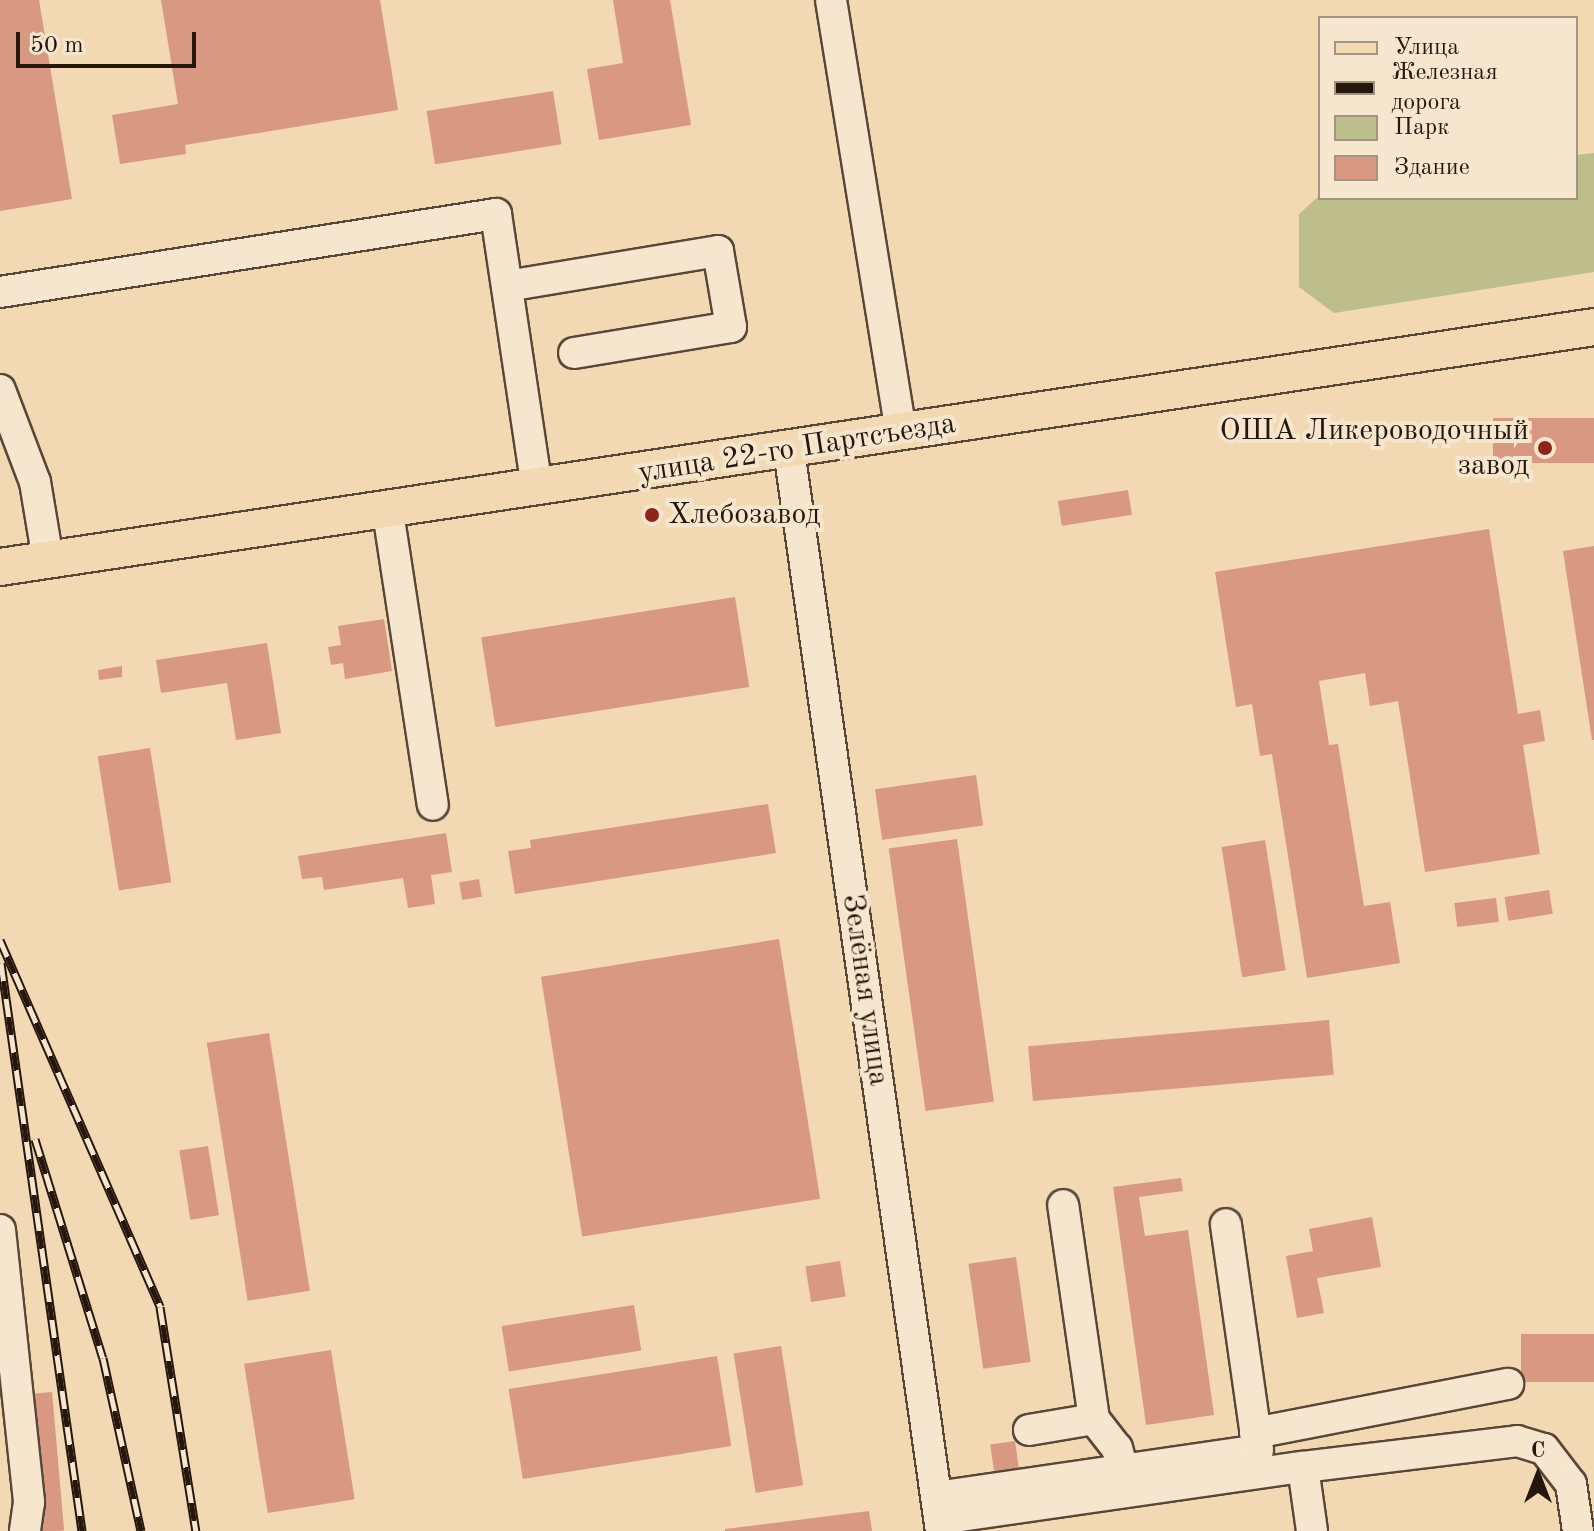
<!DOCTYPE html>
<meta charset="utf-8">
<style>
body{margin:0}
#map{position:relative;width:1594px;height:1531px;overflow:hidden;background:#f2d8b3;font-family:"Old Standard TT",serif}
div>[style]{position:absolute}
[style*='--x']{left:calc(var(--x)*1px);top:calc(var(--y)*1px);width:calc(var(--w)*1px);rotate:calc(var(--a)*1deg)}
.green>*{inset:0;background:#bcbe8b}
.building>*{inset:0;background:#d99882;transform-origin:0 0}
.roads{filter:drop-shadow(2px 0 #584737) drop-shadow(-2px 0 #584737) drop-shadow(0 2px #584737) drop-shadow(0 -2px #584737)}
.minor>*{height:30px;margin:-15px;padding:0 15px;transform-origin:15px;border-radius:15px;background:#f7e6ce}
.major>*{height:36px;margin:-18px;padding:0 18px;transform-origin:18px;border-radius:18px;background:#f2d8b3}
.rail>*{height:9px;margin-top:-4.5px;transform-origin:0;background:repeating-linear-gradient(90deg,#f7e6ce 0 18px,#25170e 0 36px);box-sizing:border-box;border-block:2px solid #25170e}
.dots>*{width:22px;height:22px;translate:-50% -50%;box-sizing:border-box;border:4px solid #f7e6ce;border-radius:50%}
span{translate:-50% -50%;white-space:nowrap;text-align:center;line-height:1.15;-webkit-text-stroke:8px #f7e6ce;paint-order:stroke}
.poi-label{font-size:30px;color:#25170e}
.right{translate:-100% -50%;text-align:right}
.left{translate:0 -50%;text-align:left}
.street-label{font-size:30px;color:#25170e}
.legend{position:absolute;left:1318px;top:16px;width:260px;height:184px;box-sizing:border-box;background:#f7e6ce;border:2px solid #a39381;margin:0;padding:10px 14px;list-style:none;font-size:24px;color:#25170e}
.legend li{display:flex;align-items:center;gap:16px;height:40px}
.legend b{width:40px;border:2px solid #a39381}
.north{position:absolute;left:1498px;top:1435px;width:80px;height:80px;-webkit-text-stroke:6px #f7e6ce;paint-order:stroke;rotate:0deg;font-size:22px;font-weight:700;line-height:32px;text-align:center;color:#25170e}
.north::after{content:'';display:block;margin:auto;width:28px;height:36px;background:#25170e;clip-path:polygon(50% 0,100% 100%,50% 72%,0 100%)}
.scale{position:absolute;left:16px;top:32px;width:180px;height:36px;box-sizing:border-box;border:4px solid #25170e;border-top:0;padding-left:10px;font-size:24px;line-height:28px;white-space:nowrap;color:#25170e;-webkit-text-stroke:6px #f7e6ce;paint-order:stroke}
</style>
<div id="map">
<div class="green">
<i style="clip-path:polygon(1594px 153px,1594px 272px,1334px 313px,1299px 287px,1299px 214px,1320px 195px,1576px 198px,1576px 155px)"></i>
</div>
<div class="building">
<i style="clip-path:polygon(0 0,39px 0,72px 199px,0 211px)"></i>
<i style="clip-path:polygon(161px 0,380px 0,398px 110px,185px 145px,186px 154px,120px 164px,112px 115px,178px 104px)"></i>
<i style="clip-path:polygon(613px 0,670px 0,691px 125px,599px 140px,587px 69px,623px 63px)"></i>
<i style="left:553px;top:91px;width:54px;height:128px;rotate:81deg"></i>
<i style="left:1594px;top:418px;width:45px;height:101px;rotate:90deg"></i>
<i style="left:1128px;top:490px;width:25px;height:71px;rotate:81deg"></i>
<i style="clip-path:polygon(1489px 529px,1518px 714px,1540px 710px,1545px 741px,1523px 745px,1540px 854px,1425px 872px,1398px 701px,1370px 706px,1365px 673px,1319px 681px,1329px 745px,1338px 744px,1364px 906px,1390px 902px,1400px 963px,1307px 978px,1272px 754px,1260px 756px,1252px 704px,1236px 707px,1215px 572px)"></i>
<i style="clip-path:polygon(1594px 546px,1594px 740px,1592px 740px,1563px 551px)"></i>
<i style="left:735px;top:597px;width:91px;height:257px;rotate:81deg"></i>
<i style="clip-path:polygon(384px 619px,392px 671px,345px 679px,343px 663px,331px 665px,328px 647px,341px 645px,338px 626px)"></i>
<i style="clip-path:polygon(267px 643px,281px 733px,236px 740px,227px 683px,161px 693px,156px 660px)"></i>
<i style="clip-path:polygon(122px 666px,122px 677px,99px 680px,98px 670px)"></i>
<i style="left:150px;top:748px;width:136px;height:53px;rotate:81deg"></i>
<i style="left:976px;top:775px;width:51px;height:102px;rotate:82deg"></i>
<i style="clip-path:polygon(768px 804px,776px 853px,515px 894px,508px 851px,531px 848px,530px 840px)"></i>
<i style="clip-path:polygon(446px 833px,452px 872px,431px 875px,435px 904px,408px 908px,403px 878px,324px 890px,322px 877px,302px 879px,298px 856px)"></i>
<i style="left:957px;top:839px;width:265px;height:69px;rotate:82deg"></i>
<i style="left:1265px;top:840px;width:132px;height:44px;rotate:81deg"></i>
<i style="left:479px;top:879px;width:18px;height:20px;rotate:81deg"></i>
<i style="left:1549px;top:890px;width:24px;height:45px;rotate:81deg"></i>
<i style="left:1496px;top:898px;width:24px;height:42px;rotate:83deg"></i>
<i style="left:779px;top:939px;width:263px;height:241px;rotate:81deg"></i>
<i style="left:1329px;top:1020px;width:55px;height:302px;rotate:85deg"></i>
<i style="left:269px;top:1033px;width:261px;height:63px;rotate:81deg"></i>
<i style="left:208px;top:1146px;width:70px;height:29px;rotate:81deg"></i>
<i style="clip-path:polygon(1181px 1178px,1183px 1191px,1139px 1197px,1145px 1236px,1188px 1230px,1214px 1415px,1146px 1425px,1113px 1187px)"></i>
<i style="clip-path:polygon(1372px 1217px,1381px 1267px,1317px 1278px,1324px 1313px,1297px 1318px,1286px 1256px,1313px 1251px,1309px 1229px)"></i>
<i style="left:1016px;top:1257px;width:106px;height:48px;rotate:82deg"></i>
<i style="left:840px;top:1261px;width:36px;height:35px;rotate:81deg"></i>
<i style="left:634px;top:1305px;width:46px;height:134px;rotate:81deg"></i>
<i style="left:1594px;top:1334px;width:48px;height:73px;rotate:90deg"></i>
<i style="left:781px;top:1346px;width:141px;height:48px;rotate:81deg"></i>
<i style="left:331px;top:1350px;width:151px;height:88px;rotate:81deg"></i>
<i style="left:717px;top:1356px;width:91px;height:211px;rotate:81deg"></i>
<i style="left:52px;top:1392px;width:139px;height:22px;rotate:85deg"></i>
<i style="left:1015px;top:1441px;width:35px;height:25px;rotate:82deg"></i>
<i style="clip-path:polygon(869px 1511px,872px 1531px,725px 1531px,725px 1529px)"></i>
</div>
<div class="roads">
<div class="minor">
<i style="--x:831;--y:0;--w:439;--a:80.8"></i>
<i style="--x:507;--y:286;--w:214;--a:-9.4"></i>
<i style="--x:718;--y:251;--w:77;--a:80.3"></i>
<i style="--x:731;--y:327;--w:159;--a:170.6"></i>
<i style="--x:0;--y:292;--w:502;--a:-8.94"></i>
<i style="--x:496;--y:214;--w:278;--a:81.5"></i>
<i style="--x:0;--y:390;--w:98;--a:69.2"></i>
<i style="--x:35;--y:482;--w:79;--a:80.5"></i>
<i style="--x:789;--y:450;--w:1092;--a:82"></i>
<i style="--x:388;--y:512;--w:296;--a:81.3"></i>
<i style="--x:0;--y:1230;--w:274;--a:83.9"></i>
<i style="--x:29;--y:1502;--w:29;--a:98"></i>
<i style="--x:1094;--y:1419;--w:37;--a:52"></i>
<i style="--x:1117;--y:1448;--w:23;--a:75"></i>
<i style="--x:1029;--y:1430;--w:66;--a:-9.6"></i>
<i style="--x:1094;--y:1419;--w:216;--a:-98.2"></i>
<i style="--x:1255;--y:1433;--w:258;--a:-11"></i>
<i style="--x:1303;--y:1467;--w:216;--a:-6.9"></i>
<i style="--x:1517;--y:1441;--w:28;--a:17"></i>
<i style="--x:1544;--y:1449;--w:44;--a:52.4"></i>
<i style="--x:1571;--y:1484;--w:48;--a:81.5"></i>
<i style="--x:937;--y:1497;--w:324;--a:-8.3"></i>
<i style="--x:1258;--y:1450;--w:228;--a:-98.1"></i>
<i style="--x:940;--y:1519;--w:367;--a:-8.2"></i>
<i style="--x:1303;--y:1467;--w:65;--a:82"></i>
</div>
<div class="major">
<i style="--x:0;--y:567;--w:1612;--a:-8.56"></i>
</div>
</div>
<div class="rail">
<i style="--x:0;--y:940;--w:400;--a:66.4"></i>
<i style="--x:160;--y:1307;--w:227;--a:80.9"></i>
<i style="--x:1;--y:963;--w:574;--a:81.88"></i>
<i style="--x:35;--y:1139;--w:229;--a:72.8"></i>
<i style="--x:103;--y:1358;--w:177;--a:77.6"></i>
</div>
<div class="dots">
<i style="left:1545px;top:448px;background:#8f2418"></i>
<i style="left:652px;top:515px;background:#8f2418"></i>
</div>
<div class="poi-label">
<span class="right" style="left:1529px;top:448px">ОША Ликероводочный<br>завод</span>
<span class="left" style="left:668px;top:515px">Хлебозавод</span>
</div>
<div class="street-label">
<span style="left:797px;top:449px;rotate:-9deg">улица 22-го Партсъезда</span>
<span style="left:865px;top:990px;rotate:82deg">Зелёная улица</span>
</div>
<ul class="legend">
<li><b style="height:10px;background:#f2d8b3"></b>Улица</li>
<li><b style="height:10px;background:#25170e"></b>Железная дорога</li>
<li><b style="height:22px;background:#bcbe8b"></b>Парк</li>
<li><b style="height:22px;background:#d99882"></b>Здание</li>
</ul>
<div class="north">С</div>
<div class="scale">50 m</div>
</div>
